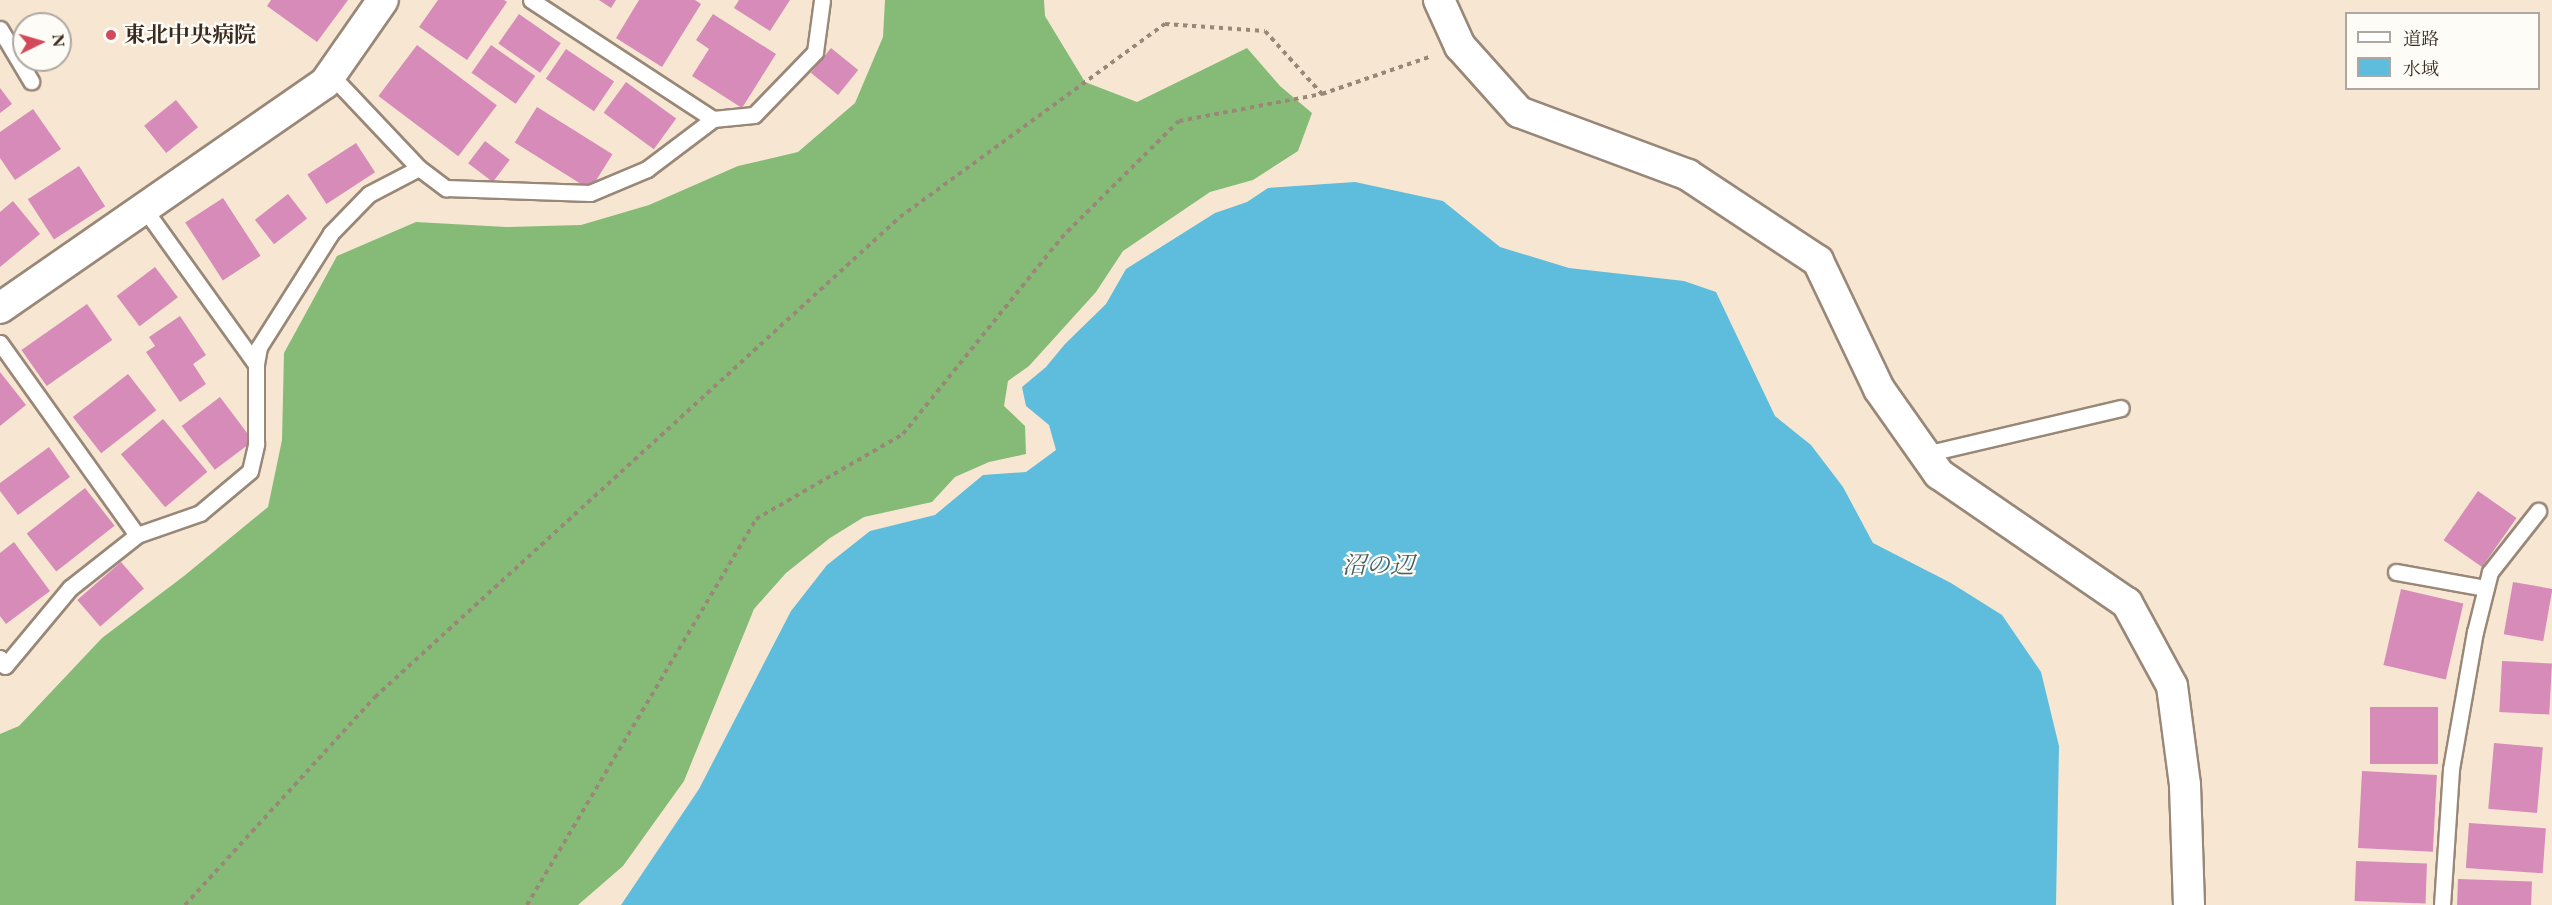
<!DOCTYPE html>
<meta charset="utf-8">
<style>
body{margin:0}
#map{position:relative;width:2552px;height:905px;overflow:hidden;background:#f7e7d2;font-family:"EB Garamond","Noto Serif JP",serif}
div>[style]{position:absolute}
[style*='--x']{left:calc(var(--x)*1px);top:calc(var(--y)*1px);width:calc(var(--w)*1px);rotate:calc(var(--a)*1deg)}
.forest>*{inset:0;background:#85bb76}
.water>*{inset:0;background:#5ebcdc}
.building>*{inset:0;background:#d68bb8;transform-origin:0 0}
.path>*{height:4px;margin-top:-2px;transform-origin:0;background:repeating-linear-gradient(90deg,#998878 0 4.5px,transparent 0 9px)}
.roads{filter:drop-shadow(2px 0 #998878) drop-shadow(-2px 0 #998878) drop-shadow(0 2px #998878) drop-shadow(0 -2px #998878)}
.service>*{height:15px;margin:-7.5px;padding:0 7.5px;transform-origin:7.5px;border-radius:7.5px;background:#fff}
.minor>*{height:30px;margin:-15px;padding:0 15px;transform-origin:15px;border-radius:15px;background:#fff}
.dots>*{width:16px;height:16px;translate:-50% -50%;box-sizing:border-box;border:3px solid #fdfcf7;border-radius:50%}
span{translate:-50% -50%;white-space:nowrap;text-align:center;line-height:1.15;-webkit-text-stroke:4.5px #fdfcf7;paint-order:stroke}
.poi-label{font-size:22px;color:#3b2a1e;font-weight:700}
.left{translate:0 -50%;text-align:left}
.water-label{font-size:24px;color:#475d60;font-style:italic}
.legend{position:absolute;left:2345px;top:12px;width:195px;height:78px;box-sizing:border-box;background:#fdfcf7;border:2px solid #afa8a0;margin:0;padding:8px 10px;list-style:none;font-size:18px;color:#3b2a1e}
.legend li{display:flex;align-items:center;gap:12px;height:30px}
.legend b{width:30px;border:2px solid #afa8a0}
.north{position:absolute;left:12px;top:12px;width:60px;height:60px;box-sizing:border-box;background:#fdfcf7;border:2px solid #afa8a0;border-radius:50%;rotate:85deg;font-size:16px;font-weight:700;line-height:24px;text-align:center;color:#3b2a1e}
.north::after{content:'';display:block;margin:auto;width:21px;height:27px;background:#d1495b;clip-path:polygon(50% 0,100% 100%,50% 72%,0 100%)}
</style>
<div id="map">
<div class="forest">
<i style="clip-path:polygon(885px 0,1044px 0,1045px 16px,1085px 82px,1137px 102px,1247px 48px,1280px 86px,1312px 113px,1298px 151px,1253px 180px,1210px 192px,1123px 251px,1096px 292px,1029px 366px,1008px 381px,1004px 406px,1025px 426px,1026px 454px,989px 462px,955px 477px,932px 502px,864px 517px,830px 538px,786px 573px,754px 609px,684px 781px,623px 866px,578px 905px,0 905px,0 734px,19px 726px,102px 638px,184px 576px,268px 507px,282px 440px,284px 353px,337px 256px,416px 222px,506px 227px,581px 225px,649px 205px,738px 166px,798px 152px,855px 103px,883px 37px)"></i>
</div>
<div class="water">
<i style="clip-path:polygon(1355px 182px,1443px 201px,1500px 247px,1569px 268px,1684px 281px,1716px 292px,1775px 416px,1811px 445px,1843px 487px,1873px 543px,1951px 583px,2002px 615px,2041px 672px,2059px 746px,2056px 905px,621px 905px,699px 789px,791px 611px,827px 565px,870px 531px,935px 515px,983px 475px,1026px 472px,1056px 450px,1049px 425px,1026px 406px,1022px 387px,1046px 367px,1065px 344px,1106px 304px,1126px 269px,1215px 213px,1247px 202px,1268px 188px)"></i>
</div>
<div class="building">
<i style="clip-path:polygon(271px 0,348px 0,317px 42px,267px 6px)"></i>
<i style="clip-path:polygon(438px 0,504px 0,507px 2px,467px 60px,419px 27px)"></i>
<i style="clip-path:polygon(599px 0,616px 0,611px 8px)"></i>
<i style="clip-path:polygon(639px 0,695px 0,701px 4px,662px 67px,616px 38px)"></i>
<i style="clip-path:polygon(739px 0,790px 0,770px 31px,734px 8px)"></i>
<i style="left:519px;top:14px;width:51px;height:36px;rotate:35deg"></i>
<i style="clip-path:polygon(713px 14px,776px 54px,742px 108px,692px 76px,709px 49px,696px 40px)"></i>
<i style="left:417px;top:45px;width:100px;height:64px;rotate:37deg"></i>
<i style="left:491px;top:45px;width:54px;height:34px;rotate:35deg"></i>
<i style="left:831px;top:48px;width:35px;height:32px;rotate:39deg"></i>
<i style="left:566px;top:49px;width:58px;height:36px;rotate:34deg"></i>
<i style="left:626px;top:82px;width:62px;height:38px;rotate:36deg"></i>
<i style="clip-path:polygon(0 88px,12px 104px,0 113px)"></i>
<i style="left:176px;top:100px;width:35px;height:41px;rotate:51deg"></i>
<i style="left:537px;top:107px;width:89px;height:42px;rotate:32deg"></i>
<i style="clip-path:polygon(33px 109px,61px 149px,15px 180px,0 158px,0 132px)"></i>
<i style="left:485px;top:141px;width:31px;height:28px;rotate:37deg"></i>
<i style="left:356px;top:143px;width:35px;height:58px;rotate:57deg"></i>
<i style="left:79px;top:166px;width:48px;height:61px;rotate:57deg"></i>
<i style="left:288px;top:194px;width:31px;height:42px;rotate:52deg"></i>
<i style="left:223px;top:198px;width:69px;height:45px;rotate:57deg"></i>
<i style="clip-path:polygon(13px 201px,40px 234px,0 267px,0 212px)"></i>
<i style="left:155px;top:267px;width:38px;height:48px;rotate:53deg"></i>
<i style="left:87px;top:304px;width:44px;height:80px;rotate:55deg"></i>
<i style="clip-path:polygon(180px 316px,206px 355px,193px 364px,206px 384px,180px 402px,146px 352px,155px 346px,149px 337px)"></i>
<i style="clip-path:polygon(0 372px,26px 405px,0 426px)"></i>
<i style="left:128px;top:374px;width:46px;height:70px;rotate:52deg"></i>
<i style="left:220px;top:397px;width:55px;height:48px;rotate:53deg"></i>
<i style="left:163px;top:419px;width:69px;height:55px;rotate:50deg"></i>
<i style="clip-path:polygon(49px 447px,70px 477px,18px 515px,0 491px,0 483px)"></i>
<i style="left:85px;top:488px;width:48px;height:74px;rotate:52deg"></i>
<i style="left:2478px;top:491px;width:47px;height:60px;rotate:35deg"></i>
<i style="clip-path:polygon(14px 542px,50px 591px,6px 624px,0 616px,0 553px)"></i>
<i style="left:121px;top:562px;width:35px;height:58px;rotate:49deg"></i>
<i style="left:2513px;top:582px;width:40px;height:53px;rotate:10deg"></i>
<i style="left:2401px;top:589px;width:64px;height:78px;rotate:13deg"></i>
<i style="left:2502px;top:661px;width:50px;height:51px;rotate:3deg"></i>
<i style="left:2370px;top:707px;width:68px;height:57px"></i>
<i style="left:2494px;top:743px;width:49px;height:66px;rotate:5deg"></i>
<i style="left:2362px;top:771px;width:75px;height:77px;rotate:3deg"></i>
<i style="left:2469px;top:823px;width:77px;height:45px;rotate:4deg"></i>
<i style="left:2356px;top:861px;width:71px;height:40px;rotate:2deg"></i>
<i style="left:2458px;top:879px;width:74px;height:26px;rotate:2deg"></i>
</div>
<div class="path">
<i style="--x:185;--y:905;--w:282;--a:-47.6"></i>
<i style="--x:375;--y:697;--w:711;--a:-42.44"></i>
<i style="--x:900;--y:217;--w:328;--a:-36.1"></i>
<i style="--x:1165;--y:24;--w:100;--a:4"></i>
<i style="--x:1265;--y:31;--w:85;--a:47.9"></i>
<i style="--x:527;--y:905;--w:449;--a:-59.3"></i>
<i style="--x:756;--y:519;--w:170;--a:-30"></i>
<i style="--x:903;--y:434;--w:252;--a:-51.1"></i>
<i style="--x:1061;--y:238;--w:166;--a:-44.8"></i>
<i style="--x:1179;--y:121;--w:146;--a:-10.7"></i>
<i style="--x:1322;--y:94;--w:113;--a:-19.1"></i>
</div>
<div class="roads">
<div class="service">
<i style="--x:531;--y:0;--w:217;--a:33.2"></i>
<i style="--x:713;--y:119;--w:41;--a:-5.6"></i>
<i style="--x:754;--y:115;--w:88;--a:-45.9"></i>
<i style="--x:815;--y:52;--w:52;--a:-82.3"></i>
<i style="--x:0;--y:29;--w:61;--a:59.2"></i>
<i style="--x:330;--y:74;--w:129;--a:46.6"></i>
<i style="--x:419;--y:168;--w:34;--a:37"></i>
<i style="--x:446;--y:188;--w:144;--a:2"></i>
<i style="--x:590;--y:193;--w:62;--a:-22.8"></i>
<i style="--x:647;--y:169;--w:83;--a:-37.1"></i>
<i style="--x:143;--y:207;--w:193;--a:54.3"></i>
<i style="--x:0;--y:343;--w:236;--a:54.5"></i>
<i style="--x:137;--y:535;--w:67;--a:-19.2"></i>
<i style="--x:200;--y:513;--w:65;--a:-40"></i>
<i style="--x:250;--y:471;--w:28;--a:-77"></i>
<i style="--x:256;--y:444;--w:80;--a:-90"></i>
<i style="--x:256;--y:364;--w:17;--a:-80"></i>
<i style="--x:259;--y:347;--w:135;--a:-57.7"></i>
<i style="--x:331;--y:233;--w:54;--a:-45.7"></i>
<i style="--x:369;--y:194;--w:56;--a:-27.5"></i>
<i style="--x:1925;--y:454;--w:201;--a:-13.2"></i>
<i style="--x:2396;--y:572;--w:91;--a:10.1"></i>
<i style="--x:0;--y:658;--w:9;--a:58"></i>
<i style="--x:5;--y:666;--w:102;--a:-50.2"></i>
<i style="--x:70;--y:588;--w:85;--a:-38.3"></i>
<i style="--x:2442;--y:905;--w:136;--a:-86.2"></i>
<i style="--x:2451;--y:769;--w:139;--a:-80.1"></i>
<i style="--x:2475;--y:632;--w:62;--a:-76"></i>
<i style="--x:2490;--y:572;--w:78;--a:-51.8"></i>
</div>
<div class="minor">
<i style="--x:1439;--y:0;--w:51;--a:65.5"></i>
<i style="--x:1460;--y:46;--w:89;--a:48.2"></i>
<i style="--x:1519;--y:112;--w:180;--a:20.4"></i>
<i style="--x:1688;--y:175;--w:156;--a:33.5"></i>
<i style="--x:1818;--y:261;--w:142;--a:64.5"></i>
<i style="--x:1879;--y:389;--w:104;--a:54.8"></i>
<i style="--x:1939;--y:474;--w:228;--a:34.5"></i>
<i style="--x:2127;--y:603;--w:94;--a:61.5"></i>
<i style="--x:2172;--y:686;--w:100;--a:82.5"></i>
<i style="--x:2185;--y:785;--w:120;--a:88.1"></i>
<i style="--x:0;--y:308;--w:395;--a:-34.7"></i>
<i style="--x:325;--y:83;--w:101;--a:-55.1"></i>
</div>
</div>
<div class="dots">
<i style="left:111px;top:35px;background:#d1495b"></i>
</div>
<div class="poi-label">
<span class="left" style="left:124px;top:35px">東北中央病院</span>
</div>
<div class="water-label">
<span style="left:1378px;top:565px">沼の辺</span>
</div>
<ul class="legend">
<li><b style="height:8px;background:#fff"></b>道路</li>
<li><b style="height:16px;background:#5ebcdc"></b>水域</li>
</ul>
<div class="north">N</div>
</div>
